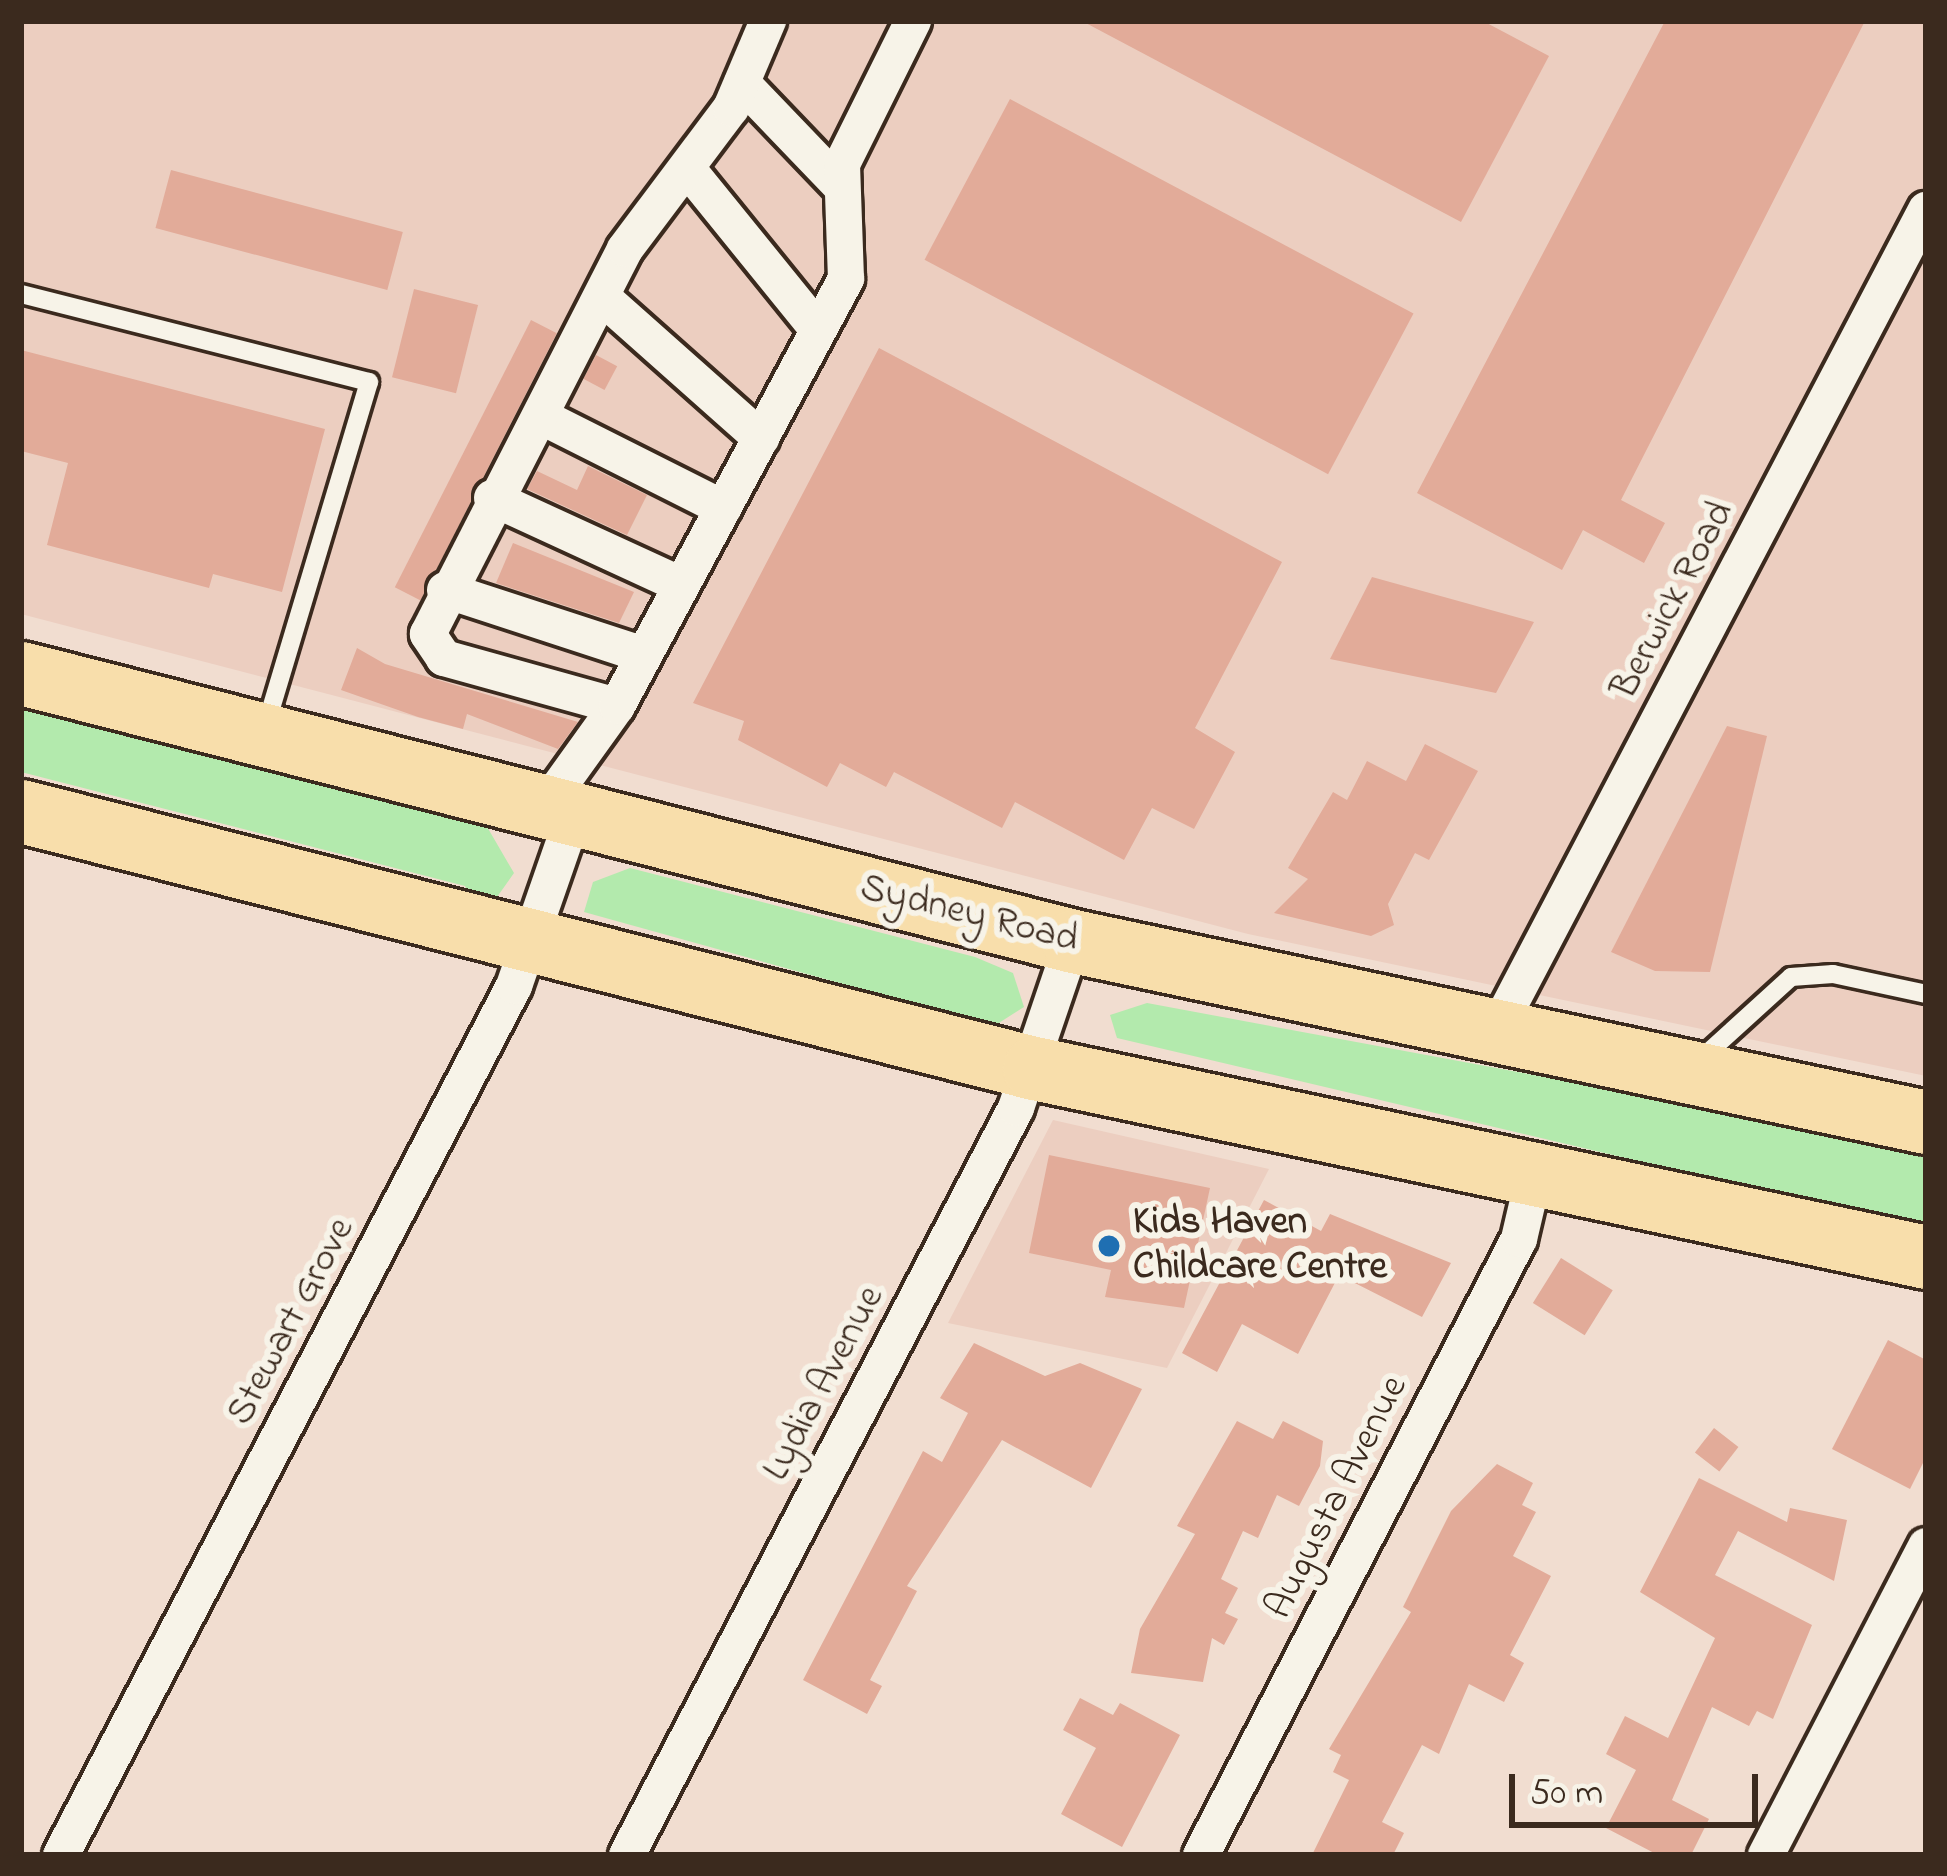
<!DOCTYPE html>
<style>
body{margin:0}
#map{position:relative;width:1947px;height:1876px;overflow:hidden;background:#f1ddd0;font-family:"Indie Flower",sans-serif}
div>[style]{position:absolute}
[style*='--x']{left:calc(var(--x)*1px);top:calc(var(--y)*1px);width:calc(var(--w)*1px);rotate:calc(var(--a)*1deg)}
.built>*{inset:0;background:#eccec0}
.green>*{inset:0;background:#b3eaad}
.building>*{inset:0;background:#e2ab99;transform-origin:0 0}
.roads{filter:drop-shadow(3px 0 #3b2a1e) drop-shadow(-3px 0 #3b2a1e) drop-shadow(0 3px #3b2a1e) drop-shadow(0 -3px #3b2a1e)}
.service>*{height:18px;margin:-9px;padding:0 9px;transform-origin:9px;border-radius:9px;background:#f7f3e8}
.minor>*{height:36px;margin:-18px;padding:0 18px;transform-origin:18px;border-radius:18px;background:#f7f3e8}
.trunk>*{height:63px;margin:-31.5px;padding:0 31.5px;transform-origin:31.5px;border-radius:31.5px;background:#f8deab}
.dots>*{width:33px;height:33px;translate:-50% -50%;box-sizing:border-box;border:6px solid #f7f3e8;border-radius:50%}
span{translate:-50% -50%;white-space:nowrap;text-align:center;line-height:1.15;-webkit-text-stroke:12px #f7f3e8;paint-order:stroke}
.street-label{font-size:39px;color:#3b2a1e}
.poi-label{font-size:39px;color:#3b2a1e;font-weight:700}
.left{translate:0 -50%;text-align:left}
.frame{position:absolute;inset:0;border:24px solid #3b2a1e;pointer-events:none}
.scale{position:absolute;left:1509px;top:1774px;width:249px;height:54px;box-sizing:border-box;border:6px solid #3b2a1e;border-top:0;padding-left:15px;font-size:36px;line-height:42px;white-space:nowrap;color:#3b2a1e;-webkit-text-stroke:9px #f7f3e8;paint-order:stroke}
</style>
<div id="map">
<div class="built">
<i style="clip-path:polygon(21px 21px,1926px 21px,1926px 1076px,1248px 934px,21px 614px)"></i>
<i style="clip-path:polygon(1053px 1120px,1269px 1169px,1167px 1368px,948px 1323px)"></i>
</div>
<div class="green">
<i style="clip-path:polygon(21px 704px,486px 825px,514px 873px,497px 897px,471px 897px,465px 886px,21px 772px)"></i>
<i style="clip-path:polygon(630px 868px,975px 957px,1013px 973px,1024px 1007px,994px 1026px,584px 912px,593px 882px)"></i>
<i style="clip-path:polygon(1147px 1003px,1926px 1148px,1926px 1229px,1117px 1038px,1110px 1015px)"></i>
</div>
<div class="building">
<i style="clip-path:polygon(1082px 21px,1483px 21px,1549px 56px,1461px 222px)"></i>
<i style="clip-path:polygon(1665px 21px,1865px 21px,1621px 500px,1665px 523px,1644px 563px,1583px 530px,1562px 570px,1417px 493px)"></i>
<i style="left:1010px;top:99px;width:457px;height:182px;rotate:28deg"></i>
<i style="left:171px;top:170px;width:240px;height:60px;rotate:15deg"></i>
<i style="left:414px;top:289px;width:66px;height:91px;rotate:14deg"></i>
<i style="left:531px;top:320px;width:29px;height:300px;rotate:27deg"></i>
<i style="clip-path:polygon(879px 348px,1282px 562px,1195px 728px,1235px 752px,1194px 829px,1152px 808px,1124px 860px,1015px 802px,1002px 828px,894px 772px,886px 787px,840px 763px,827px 787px,738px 740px,744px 721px,693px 703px)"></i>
<i style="clip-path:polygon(21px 350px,325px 429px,282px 592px,213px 574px,209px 588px,47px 545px,68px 463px,21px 451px)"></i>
<i style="left:596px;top:355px;width:24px;height:27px;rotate:28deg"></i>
<i style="clip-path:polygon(588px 466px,647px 495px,627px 535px,527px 489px,537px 471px,577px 490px)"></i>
<i style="clip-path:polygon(513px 543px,634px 592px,619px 623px,496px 583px)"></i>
<i style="clip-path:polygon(1372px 577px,1534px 622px,1496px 693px,1330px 659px)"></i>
<i style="clip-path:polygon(357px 648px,385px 664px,578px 722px,558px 749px,467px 714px,463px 729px,418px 717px,341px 690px)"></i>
<i style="clip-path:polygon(1727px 726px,1767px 736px,1710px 972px,1655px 971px,1611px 952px)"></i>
<i style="clip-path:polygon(1425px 744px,1478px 771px,1429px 860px,1415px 853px,1388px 904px,1394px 925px,1371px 936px,1274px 913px,1308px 879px,1288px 868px,1333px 792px,1347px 800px,1367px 761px,1406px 781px)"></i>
<i style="clip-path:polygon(1049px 1155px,1210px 1188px,1184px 1308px,1105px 1297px,1111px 1270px,1029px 1253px)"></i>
<i style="clip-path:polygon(1264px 1200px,1321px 1231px,1330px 1214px,1451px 1263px,1422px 1317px,1339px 1275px,1298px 1354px,1242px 1324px,1217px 1372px,1182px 1353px)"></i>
<i style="left:1561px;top:1258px;width:61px;height:53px;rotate:32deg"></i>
<i style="clip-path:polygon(1888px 1340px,1926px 1360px,1926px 1457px,1910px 1489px,1832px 1449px)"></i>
<i style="clip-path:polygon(974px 1343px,1045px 1376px,1080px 1363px,1142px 1389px,1091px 1488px,1002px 1440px,907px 1586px,917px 1591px,870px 1680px,882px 1686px,867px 1714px,803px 1680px,923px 1451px,942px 1462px,968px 1413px,940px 1398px)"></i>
<i style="clip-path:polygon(1237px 1421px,1273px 1439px,1283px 1421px,1323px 1441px,1320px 1466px,1299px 1506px,1277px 1495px,1258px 1538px,1243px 1531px,1221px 1579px,1238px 1588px,1225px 1613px,1238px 1619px,1224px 1645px,1212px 1638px,1203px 1682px,1131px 1673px,1140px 1629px,1195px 1534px,1177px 1526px)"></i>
<i style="left:1714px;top:1428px;width:31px;height:31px;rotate:38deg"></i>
<i style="clip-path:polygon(1497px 1464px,1533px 1483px,1522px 1505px,1536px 1512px,1513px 1556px,1551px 1576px,1510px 1655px,1524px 1663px,1504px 1702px,1469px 1684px,1439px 1754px,1422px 1745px,1382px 1822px,1404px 1833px,1393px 1855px,1312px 1855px,1349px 1780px,1333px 1772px,1341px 1755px,1329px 1749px,1411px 1612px,1403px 1607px,1451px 1511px)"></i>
<i style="clip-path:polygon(1699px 1478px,1787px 1522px,1790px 1508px,1847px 1520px,1834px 1581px,1738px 1531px,1715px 1575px,1812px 1625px,1773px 1719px,1757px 1711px,1749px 1726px,1712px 1707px,1672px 1800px,1709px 1819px,1691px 1855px,1658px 1855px,1606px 1828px,1636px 1770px,1606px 1754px,1625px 1716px,1668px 1738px,1715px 1638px,1640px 1592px)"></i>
<i style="clip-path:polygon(1080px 1698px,1113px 1715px,1120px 1703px,1180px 1735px,1122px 1847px,1061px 1814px,1096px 1748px,1063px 1730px)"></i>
</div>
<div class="roads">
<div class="service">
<i style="--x:21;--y:294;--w:359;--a:14.2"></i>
<i style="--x:369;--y:382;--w:359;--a:106.7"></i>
<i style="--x:1701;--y:1059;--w:122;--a:-42.3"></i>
<i style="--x:1791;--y:977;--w:42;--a:-4.1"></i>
<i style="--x:1833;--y:974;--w:95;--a:12.1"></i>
</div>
<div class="minor">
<i style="--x:742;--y:83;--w:140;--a:46.2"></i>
<i style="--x:687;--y:168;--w:208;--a:51"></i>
<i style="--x:602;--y:297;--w:213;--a:41.6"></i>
<i style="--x:542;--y:417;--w:203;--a:26.7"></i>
<i style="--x:492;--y:498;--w:208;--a:24.7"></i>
<i style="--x:445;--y:590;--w:209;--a:18.1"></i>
<i style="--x:617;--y:706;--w:180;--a:-164.5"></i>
<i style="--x:444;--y:658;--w:29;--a:-124"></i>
<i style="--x:428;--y:634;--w:432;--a:-62.9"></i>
<i style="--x:625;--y:249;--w:176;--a:-53.1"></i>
<i style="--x:731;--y:108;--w:95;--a:-67"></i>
<i style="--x:543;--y:809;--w:127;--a:-54.3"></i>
<i style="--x:617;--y:706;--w:485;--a:-61.8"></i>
<i style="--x:846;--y:279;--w:115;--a:-92"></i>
<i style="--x:842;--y:164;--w:160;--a:-63.6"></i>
<i style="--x:1496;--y:1031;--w:927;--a:-62.36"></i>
<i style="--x:61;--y:1855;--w:980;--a:-62.47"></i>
<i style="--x:514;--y:986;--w:179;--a:-70.8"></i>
<i style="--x:627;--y:1855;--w:842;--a:-62.49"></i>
<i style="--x:1016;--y:1108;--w:176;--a:-71.2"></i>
<i style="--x:1201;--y:1855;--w:693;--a:-62.7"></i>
<i style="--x:1519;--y:1239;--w:66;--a:-76.8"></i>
<i style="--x:1766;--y:1855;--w:348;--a:-62.6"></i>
</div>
<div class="trunk">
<i style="--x:21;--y:673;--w:1086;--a:14.29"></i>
<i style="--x:1073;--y:941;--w:872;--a:11.98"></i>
<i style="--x:21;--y:811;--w:1045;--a:14.24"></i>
<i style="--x:1034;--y:1068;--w:912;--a:11.96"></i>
</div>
</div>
<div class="dots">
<i style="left:1109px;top:1246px;background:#1f6fb2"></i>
</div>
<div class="street-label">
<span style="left:1674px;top:601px;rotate:-62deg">Berwick Road</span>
<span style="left:969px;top:915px;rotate:14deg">Sydney Road</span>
<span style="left:292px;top:1322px;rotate:-62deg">Stewart Grove</span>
<span style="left:825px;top:1384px;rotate:-62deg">Lydia Avenue</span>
<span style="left:1338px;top:1498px;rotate:-63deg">Augusta Avenue</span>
</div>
<div class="poi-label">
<span class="left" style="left:1133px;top:1246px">Kids Haven<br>Childcare Centre</span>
</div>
<div class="frame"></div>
<div class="scale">50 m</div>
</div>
